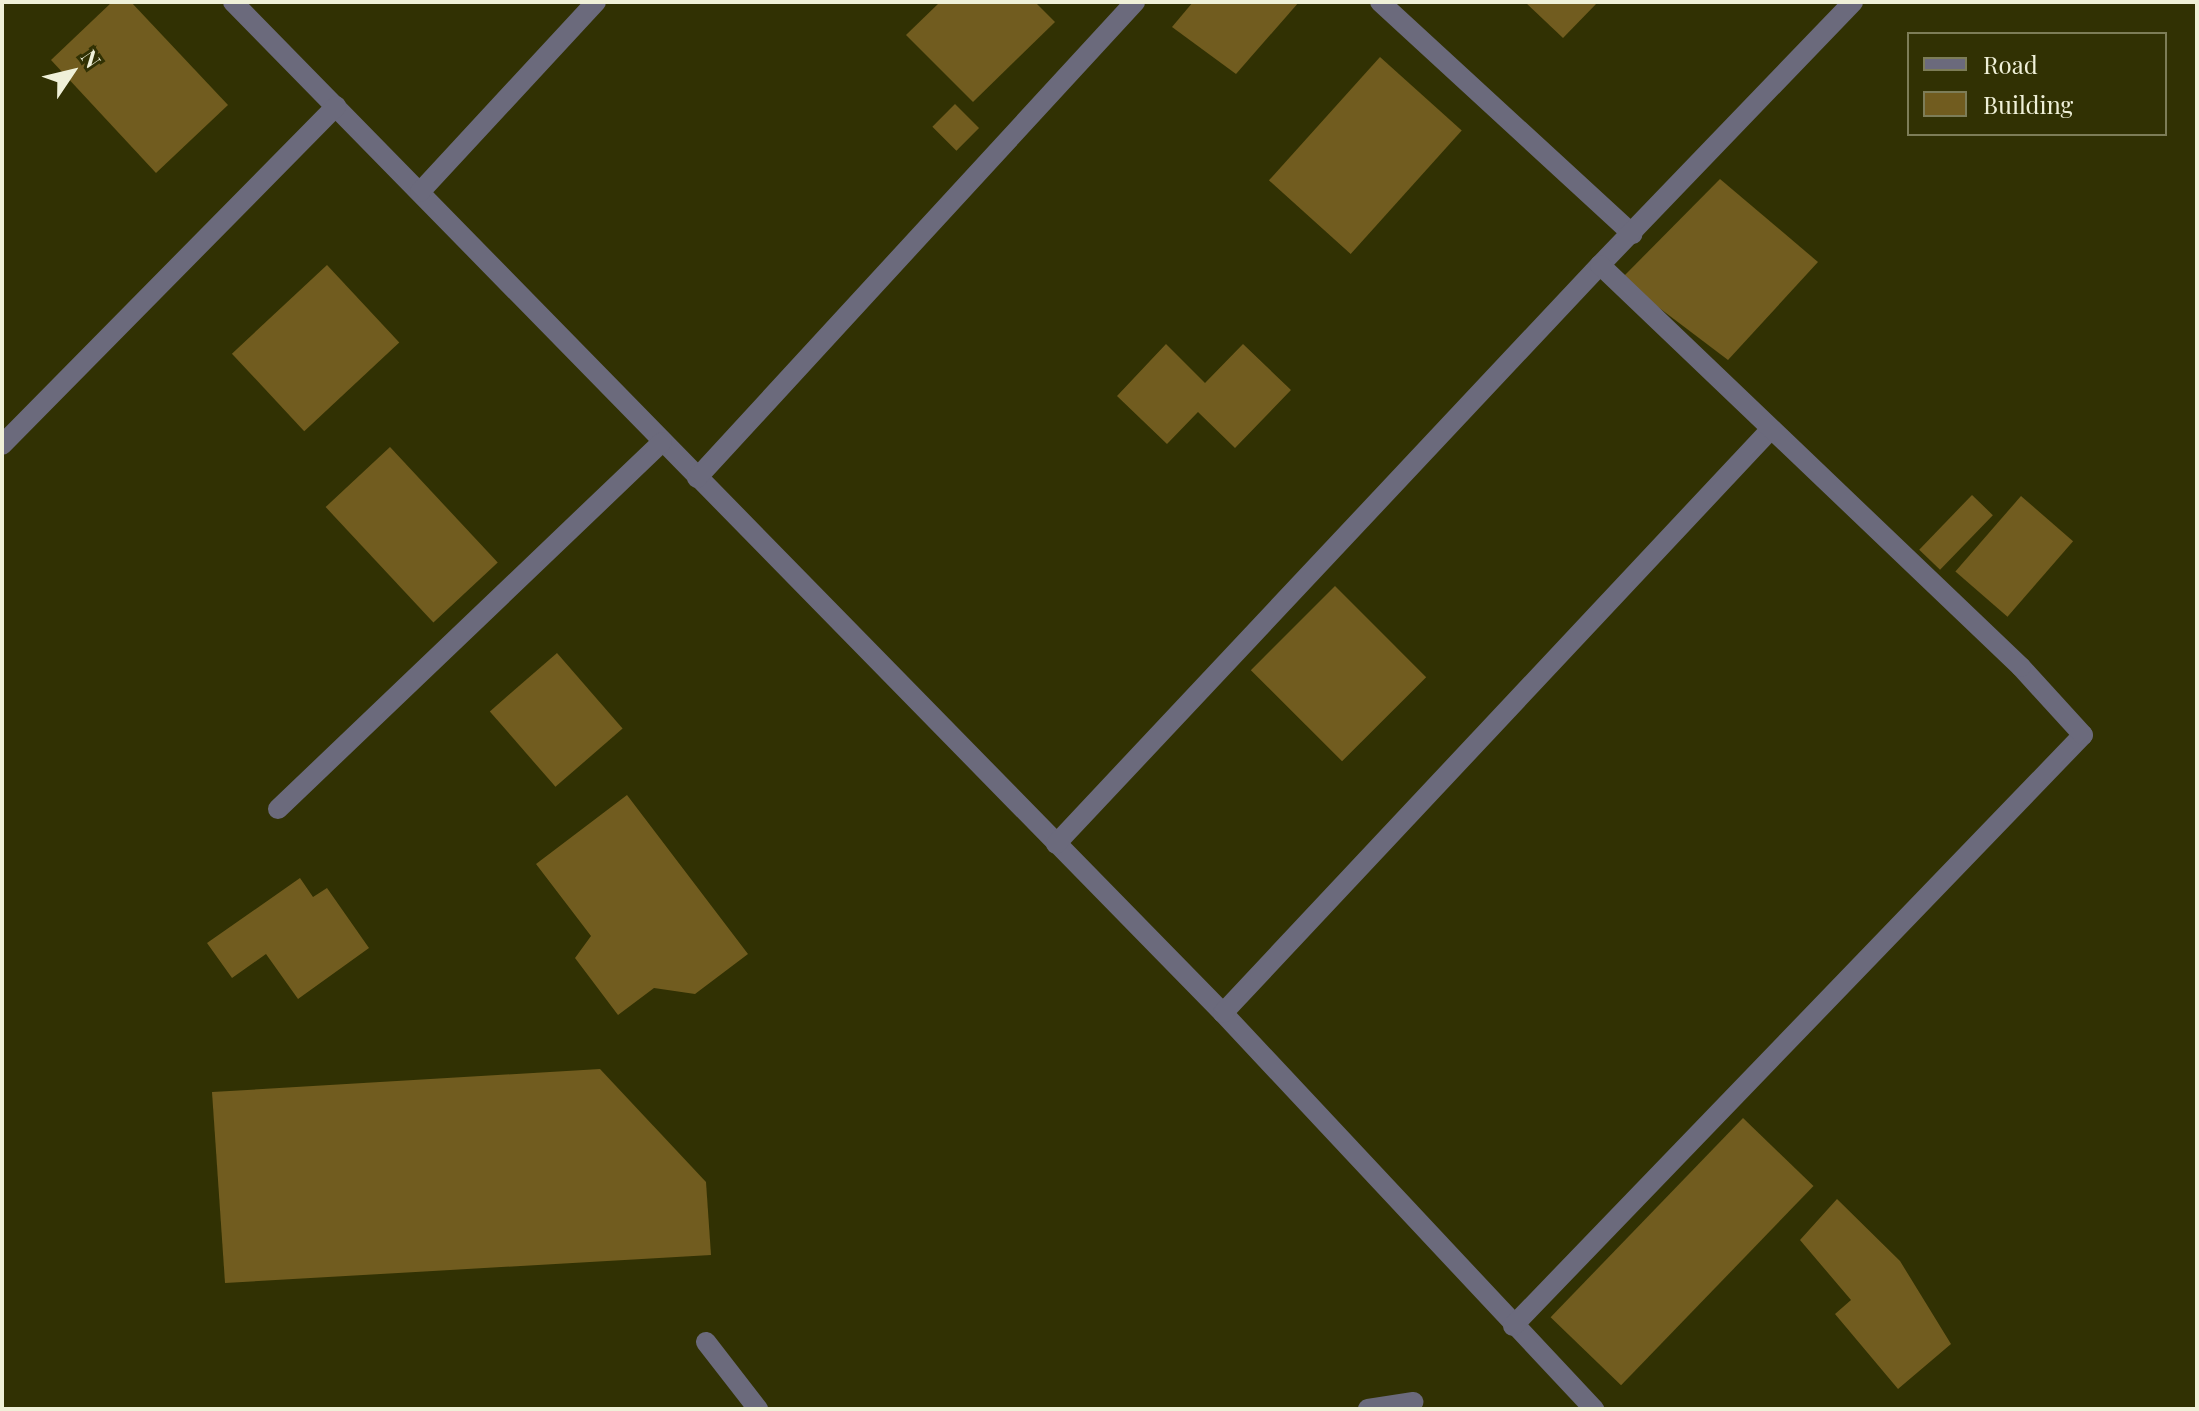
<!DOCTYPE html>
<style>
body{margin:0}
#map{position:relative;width:2199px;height:1411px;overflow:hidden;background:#313103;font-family:"Playfair Display",serif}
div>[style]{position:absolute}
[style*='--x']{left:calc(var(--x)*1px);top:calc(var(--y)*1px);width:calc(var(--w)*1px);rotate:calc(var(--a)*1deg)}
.building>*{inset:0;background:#715c1f;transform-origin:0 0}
.minor>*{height:20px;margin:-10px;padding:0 10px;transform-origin:10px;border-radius:10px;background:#6b6a7c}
span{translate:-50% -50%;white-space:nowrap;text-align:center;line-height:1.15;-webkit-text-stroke:8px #313103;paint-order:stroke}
.frame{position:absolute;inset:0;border:4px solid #eff0d8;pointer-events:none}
.legend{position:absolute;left:1907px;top:32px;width:260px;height:104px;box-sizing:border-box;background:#313103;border:2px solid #7d7d58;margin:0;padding:10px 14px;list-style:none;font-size:24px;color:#eff0d8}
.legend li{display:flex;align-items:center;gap:16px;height:40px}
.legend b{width:40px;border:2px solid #7d7d58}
.north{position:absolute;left:32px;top:32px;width:80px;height:80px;-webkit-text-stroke:6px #313103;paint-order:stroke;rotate:55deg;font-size:22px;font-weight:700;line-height:32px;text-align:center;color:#eff0d8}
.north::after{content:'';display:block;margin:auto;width:28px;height:36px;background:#eff0d8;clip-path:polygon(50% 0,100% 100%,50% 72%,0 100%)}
</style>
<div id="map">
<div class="building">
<i style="clip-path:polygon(112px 2px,131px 2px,228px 105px,156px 173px,51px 60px)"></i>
<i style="clip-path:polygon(940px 2px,1035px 2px,1055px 22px,973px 102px,906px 35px)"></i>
<i style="clip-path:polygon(1193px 2px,1299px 2px,1236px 74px,1172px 27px)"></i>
<i style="clip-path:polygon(1525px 2px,1598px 2px,1563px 38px)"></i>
<i style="left:1380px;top:57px;width:110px;height:166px;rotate:42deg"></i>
<i style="left:955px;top:104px;width:34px;height:32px;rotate:45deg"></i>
<i style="clip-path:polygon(1720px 179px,1818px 262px,1728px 360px,1621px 279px)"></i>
<i style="left:327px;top:265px;width:106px;height:130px;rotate:47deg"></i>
<i style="clip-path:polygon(1166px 344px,1205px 383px,1243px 344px,1291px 390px,1235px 448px,1198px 412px,1167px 444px,1117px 396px)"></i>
<i style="left:390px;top:447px;width:158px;height:88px;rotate:47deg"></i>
<i style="left:1972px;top:495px;width:29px;height:76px;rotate:44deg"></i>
<i style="left:2021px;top:496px;width:69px;height:100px;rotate:41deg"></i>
<i style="left:1335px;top:586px;width:129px;height:119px;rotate:45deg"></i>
<i style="left:557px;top:653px;width:100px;height:89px;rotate:49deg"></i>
<i style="clip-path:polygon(627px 795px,748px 954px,695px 994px,654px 988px,618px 1015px,575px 958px,591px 936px,536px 864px)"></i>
<i style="clip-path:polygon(300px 878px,313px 897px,327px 888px,369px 948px,298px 999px,266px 954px,232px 978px,207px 943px)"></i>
<i style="clip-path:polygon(600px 1069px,706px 1182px,711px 1255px,225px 1283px,212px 1092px)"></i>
<i style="left:1743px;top:1118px;width:98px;height:277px;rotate:44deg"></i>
<i style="clip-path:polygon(1837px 1199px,1900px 1261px,1951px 1344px,1898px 1389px,1835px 1314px,1851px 1300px,1800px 1240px)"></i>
</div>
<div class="minor">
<i style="--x:233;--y:2;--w:1415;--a:45.6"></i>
<i style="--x:1223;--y:1013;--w:543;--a:46.87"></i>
<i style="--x:1380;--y:2;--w:343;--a:42.6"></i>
<i style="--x:420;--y:192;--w:259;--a:-47.2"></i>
<i style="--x:2;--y:445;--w:476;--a:-45.4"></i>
<i style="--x:697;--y:478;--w:647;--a:-47.38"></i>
<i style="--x:278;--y:809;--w:531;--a:-43.7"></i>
<i style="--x:1056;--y:844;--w:794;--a:-46.79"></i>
<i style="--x:1600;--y:265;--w:365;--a:-46.1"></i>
<i style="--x:1223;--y:1013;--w:801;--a:-46.82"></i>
<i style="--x:1513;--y:1326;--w:821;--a:-46.04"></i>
<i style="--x:2083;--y:735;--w:92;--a:-132.4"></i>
<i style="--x:2021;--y:667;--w:582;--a:-136.32"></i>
<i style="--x:706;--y:1342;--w:85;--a:52.2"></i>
<i style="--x:1368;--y:1409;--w:46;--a:-8.8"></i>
</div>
<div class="frame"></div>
<ul class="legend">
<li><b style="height:10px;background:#6b6a7c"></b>Road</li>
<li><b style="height:22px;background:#715c1f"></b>Building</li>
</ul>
<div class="north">N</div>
</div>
